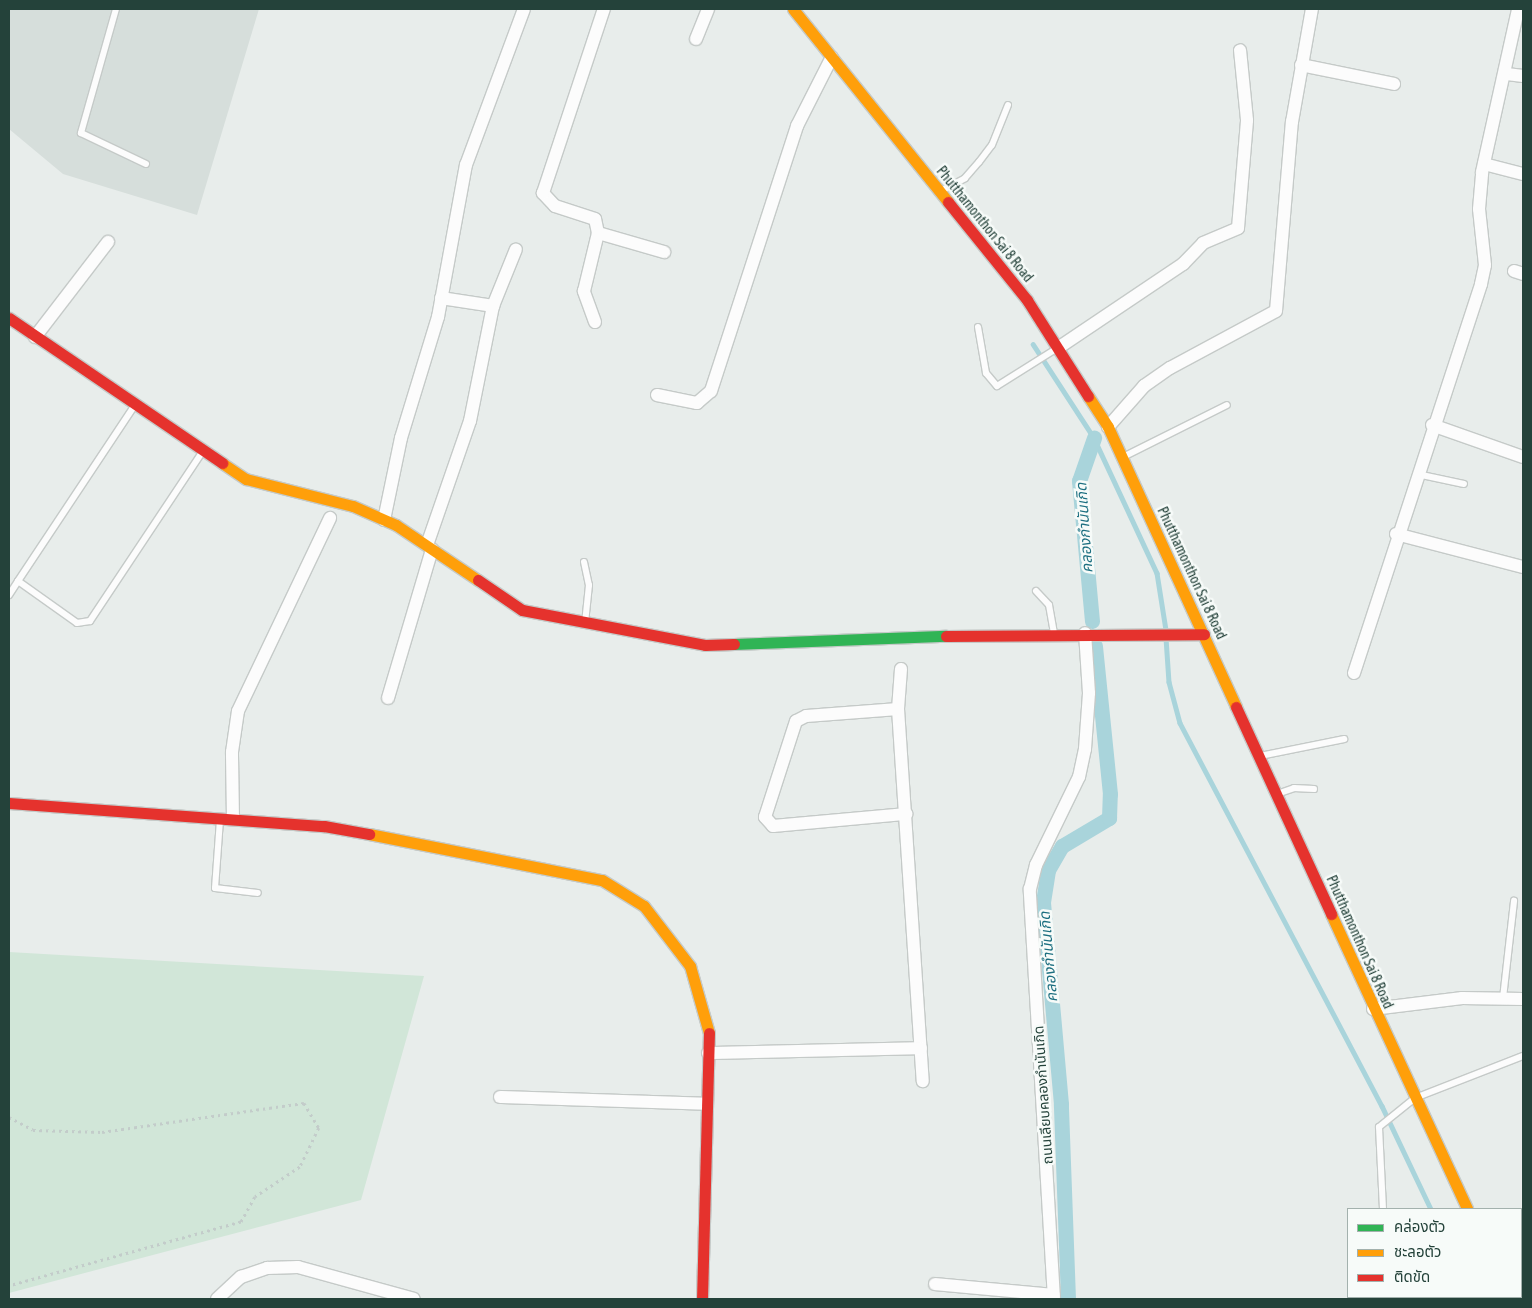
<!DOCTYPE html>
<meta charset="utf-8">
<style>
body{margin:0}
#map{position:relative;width:1532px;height:1308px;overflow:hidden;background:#e8edeb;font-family:"Asap Condensed","Noto Sans Thai",sans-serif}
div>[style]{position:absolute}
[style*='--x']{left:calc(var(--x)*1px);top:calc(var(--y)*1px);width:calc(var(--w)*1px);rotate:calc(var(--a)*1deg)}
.built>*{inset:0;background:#d6dedb}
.green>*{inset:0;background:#d1e6d8}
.stream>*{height:4.5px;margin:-2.25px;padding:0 2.25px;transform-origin:2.25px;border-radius:2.25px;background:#a9d4db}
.canal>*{height:15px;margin:-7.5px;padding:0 7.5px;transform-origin:7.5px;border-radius:7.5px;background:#a9d4db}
.path>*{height:2.5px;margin-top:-1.25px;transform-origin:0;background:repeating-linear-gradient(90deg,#c3ccca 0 2.5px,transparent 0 6.5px)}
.roads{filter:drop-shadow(1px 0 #c5cac8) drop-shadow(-1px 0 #c5cac8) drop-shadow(0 1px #c5cac8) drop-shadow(0 -1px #c5cac8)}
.lane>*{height:6px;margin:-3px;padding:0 3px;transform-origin:3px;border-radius:3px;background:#fcfcfc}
.street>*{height:12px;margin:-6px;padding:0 6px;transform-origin:6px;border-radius:6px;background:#fcfcfc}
.fast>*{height:11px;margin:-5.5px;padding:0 5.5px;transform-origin:5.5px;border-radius:5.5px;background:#30b455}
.slow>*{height:11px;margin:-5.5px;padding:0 5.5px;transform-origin:5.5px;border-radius:5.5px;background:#ff9f0a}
.jam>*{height:11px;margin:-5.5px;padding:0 5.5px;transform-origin:5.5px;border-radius:5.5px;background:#e5322d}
span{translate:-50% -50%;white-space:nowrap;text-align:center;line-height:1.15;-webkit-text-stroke:5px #f7fbf9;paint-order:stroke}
.street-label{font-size:14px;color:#24423a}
.water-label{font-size:15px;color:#1c6f80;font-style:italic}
.frame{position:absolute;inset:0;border:10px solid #24423a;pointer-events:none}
.legend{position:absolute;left:1347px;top:1208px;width:175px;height:90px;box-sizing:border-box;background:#f7fbf9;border:1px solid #a3b1ad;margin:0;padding:6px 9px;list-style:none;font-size:15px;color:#24423a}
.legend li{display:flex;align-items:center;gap:10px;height:25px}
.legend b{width:25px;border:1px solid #a3b1ad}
</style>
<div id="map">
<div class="built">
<i style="clip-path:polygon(9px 9px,259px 9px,197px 215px,63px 174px,9px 129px)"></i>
</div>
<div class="green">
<i style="clip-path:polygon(9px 952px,424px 976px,361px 1200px,9px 1293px)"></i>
</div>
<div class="stream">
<i style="--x:1033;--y:344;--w:112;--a:57"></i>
<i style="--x:1094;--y:438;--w:149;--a:65"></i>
<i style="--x:1157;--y:573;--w:58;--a:81"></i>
<i style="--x:1166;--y:638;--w:44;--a:86.1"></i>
<i style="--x:1169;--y:682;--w:42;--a:75"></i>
<i style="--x:1180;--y:723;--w:433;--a:62.2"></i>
<i style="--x:1382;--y:1106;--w:114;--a:64.6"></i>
<i style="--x:1472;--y:1297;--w:2;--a:63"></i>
</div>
<div class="canal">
<i style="--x:1092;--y:621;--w:141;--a:-95.3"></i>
<i style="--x:1079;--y:481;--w:46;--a:-70.8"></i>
<i style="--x:1068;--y:1299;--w:195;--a:-92.1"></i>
<i style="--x:1061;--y:1104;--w:203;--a:-95.1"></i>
<i style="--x:1043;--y:902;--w:32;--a:-81"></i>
<i style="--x:1048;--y:870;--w:28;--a:-60"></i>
<i style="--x:1062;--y:846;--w:55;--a:-30.8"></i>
<i style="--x:1109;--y:818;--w:24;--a:-88"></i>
<i style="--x:1110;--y:794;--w:149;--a:-95.8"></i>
</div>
<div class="path">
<i style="--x:9;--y:1117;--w:27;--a:28"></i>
<i style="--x:33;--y:1130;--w:69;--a:1.7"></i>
<i style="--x:102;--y:1132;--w:204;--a:-8.2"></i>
<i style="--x:304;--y:1103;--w:29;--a:59"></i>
<i style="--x:319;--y:1128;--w:43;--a:116"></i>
<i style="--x:300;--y:1167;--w:54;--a:146.3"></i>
<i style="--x:255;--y:1197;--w:29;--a:119"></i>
<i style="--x:241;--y:1222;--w:241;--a:164.6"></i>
</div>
<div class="roads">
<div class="lane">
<i style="--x:116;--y:9;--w:129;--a:105.8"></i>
<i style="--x:81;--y:133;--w:72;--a:25.5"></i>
<i style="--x:941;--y:191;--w:27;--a:-28"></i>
<i style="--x:965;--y:178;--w:21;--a:-49"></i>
<i style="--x:979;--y:162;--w:21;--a:-53"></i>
<i style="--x:992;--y:145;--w:43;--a:-68.2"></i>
<i style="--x:978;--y:327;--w:47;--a:80.1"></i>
<i style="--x:986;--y:373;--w:17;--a:50"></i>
<i style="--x:997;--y:386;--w:70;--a:-32.1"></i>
<i style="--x:1123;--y:457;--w:116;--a:-26.6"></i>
<i style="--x:1417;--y:474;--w:48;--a:12"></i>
<i style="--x:584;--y:562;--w:24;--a:78"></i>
<i style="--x:589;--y:585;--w:36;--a:96"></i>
<i style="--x:18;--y:581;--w:211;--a:-56.4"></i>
<i style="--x:1036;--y:591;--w:19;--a:47"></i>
<i style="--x:1049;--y:605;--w:27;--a:80"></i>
<i style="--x:9;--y:595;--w:17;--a:-57"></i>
<i style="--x:18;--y:581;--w:72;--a:35.4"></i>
<i style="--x:77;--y:623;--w:13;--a:-9"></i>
<i style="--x:90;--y:621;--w:204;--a:-56.4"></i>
<i style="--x:1260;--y:756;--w:86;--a:-11.4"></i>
<i style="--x:1277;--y:794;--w:18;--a:-19"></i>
<i style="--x:1294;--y:788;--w:20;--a:3"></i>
<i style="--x:220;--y:820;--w:68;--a:94.2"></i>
<i style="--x:215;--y:888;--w:43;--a:6.6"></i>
<i style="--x:1503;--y:998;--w:98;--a:-83.5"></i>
<i style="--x:1383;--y:1209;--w:82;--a:-92.8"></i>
<i style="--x:1379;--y:1127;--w:46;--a:-38.9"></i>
<i style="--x:1415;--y:1098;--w:116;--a:-21.3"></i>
<i style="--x:1390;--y:1297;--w:2;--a:63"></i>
</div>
<div class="street">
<i style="--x:696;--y:39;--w:32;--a:-68"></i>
<i style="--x:1301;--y:65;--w:95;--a:11.5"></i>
<i style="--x:1507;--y:74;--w:16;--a:7"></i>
<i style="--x:1484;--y:164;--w:40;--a:14.4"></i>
<i style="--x:598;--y:233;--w:69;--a:16.1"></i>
<i style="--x:1514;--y:271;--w:9;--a:18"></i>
<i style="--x:441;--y:298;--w:53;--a:8.7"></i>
<i style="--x:595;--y:322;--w:33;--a:-110"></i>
<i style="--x:584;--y:291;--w:60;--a:-76.4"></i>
<i style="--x:598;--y:233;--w:14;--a:-102"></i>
<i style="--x:595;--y:219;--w:42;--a:-162"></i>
<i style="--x:555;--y:206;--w:18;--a:-133"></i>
<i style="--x:543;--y:193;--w:194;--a:-71.7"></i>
<i style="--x:35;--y:337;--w:120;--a:-52.5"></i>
<i style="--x:1058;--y:348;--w:151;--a:-33.9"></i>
<i style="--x:1183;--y:264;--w:29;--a:-46"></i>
<i style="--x:1203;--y:243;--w:38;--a:-23"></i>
<i style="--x:1238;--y:228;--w:108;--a:-85.2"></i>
<i style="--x:1247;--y:120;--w:70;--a:-95.7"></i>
<i style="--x:657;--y:395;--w:41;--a:11.3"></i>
<i style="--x:697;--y:403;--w:18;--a:-41"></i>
<i style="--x:711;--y:391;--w:279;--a:-72"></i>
<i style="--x:797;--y:126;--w:77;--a:-63.1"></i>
<i style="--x:1432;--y:425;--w:96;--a:19.4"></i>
<i style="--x:1108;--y:427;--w:55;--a:-48.7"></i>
<i style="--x:1144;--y:386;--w:32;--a:-35"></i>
<i style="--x:1170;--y:368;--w:120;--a:-28.3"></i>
<i style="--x:1276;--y:311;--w:190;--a:-85.2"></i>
<i style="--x:1292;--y:122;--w:115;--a:-80"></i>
<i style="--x:384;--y:520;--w:84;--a:-78.3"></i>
<i style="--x:401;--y:438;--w:127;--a:-73"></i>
<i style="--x:438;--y:317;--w:155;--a:-79.6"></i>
<i style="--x:466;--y:165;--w:166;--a:-69.6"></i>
<i style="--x:1396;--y:534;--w:131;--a:14.6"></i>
<i style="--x:427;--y:545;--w:131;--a:-70.9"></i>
<i style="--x:470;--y:421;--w:117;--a:-78.7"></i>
<i style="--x:493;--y:306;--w:61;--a:-68"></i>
<i style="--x:901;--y:669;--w:40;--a:94.3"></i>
<i style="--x:898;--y:709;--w:373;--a:86.2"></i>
<i style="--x:1354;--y:673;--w:409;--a:-71.9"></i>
<i style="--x:1481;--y:284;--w:19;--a:-78"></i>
<i style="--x:1485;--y:265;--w:56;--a:-96.1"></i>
<i style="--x:1479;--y:209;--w:37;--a:-85"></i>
<i style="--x:1482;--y:172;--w:167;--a:-77.5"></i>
<i style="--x:388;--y:698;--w:155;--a:-73.5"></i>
<i style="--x:898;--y:709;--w:92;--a:175.6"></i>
<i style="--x:806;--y:716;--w:11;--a:153"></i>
<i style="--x:796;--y:721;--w:101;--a:107.9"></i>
<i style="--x:765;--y:817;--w:12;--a:48"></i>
<i style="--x:773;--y:826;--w:134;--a:-5.2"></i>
<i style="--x:233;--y:819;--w:67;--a:-90.9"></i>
<i style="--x:232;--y:752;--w:41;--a:-81.7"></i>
<i style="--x:238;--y:711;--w:214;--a:-64.5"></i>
<i style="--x:1373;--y:1009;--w:90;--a:-7"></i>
<i style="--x:1462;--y:998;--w:61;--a:0.9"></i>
<i style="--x:708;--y:1053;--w:213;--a:-1.3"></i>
<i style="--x:500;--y:1097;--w:207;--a:1.9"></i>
<i style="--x:935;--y:1284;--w:119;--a:5.3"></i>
<i style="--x:217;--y:1299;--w:33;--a:-43"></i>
<i style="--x:241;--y:1277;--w:28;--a:-19"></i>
<i style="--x:267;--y:1268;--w:31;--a:-2"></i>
<i style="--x:298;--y:1267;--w:120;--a:15.4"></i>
<i style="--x:1054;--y:1299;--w:411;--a:-93.4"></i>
<i style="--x:1030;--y:889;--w:25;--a:-76"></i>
<i style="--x:1036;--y:865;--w:98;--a:-64"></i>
<i style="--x:1079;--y:777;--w:29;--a:-78"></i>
<i style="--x:1085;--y:749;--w:56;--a:-85.9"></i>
<i style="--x:1089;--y:693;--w:60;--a:-93.8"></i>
</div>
<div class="fast">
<i style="--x:734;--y:644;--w:212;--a:-2.2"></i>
</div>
<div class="slow">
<i style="--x:793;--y:9;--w:248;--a:51.2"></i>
<i style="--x:1088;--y:396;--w:37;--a:57"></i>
<i style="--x:1108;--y:427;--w:308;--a:65.4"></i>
<i style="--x:222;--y:463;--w:29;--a:34"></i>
<i style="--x:246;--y:479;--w:110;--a:14.2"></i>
<i style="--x:353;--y:506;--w:47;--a:23.8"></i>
<i style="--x:396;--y:525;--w:99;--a:33.9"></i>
<i style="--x:369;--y:834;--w:237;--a:11.2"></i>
<i style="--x:602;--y:880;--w:49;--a:31.8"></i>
<i style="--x:644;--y:906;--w:76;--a:52.5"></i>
<i style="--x:690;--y:966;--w:70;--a:74.2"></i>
<i style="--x:1331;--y:914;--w:325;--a:65.2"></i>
<i style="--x:1508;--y:1297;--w:2;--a:63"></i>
</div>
<div class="jam">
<i style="--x:948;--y:202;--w:126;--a:51.1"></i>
<i style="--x:1027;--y:300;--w:114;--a:57.6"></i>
<i style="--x:9;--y:318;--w:258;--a:34.2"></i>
<i style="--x:478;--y:580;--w:53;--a:34.3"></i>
<i style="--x:522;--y:610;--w:186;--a:10.8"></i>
<i style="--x:705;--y:645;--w:29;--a:-2"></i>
<i style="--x:946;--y:636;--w:258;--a:-0.4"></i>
<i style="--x:1236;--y:707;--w:228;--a:65.3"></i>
<i style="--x:9;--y:803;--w:316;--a:4.2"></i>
<i style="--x:324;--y:826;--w:46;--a:10.1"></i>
<i style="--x:702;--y:1299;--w:266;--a:-88.5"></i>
</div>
</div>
<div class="street-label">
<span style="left:985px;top:224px;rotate:51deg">Phutthamonthon Sai 8 Road</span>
<span style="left:1192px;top:573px;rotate:65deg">Phutthamonthon Sai 8 Road</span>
<span style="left:1360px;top:942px;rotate:66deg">Phutthamonthon Sai 8 Road</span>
<span style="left:1043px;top:1095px;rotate:-94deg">ถนนเลียบคลองกำนันเกิด</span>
</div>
<div class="water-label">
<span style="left:1084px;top:528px;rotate:-94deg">คลองกำนันเกิด</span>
<span style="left:1048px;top:957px;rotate:-95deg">คลองกำนันเกิด</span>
</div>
<div class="frame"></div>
<ul class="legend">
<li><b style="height:6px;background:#30b455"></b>คล่องตัว</li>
<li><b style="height:6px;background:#ff9f0a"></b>ชะลอตัว</li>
<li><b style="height:6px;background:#e5322d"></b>ติดขัด</li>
</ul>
</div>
